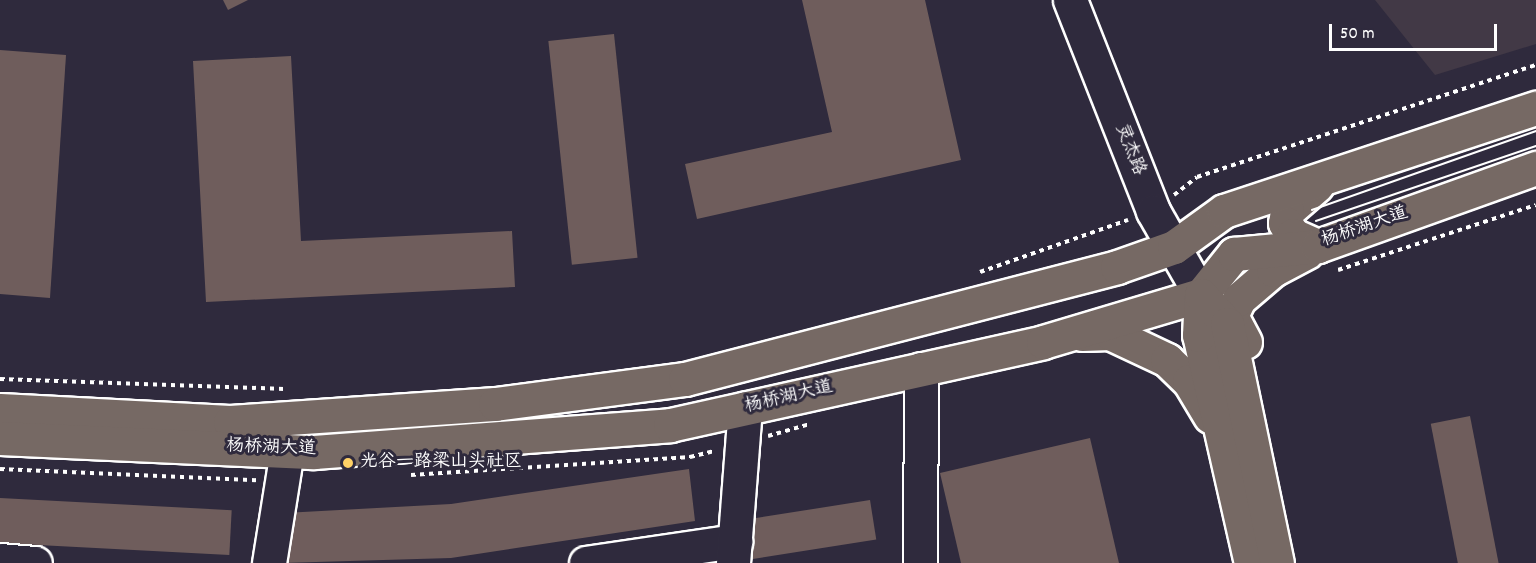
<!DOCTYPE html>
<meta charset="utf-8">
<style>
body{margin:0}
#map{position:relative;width:1536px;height:563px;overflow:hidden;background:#2f2a3d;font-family:Dekko,"LXGW WenKai TC",sans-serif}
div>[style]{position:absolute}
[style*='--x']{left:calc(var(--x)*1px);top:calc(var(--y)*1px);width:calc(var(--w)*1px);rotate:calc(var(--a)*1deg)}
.built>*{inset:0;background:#423946}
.building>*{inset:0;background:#6f5d5c;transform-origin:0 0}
.path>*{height:4px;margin-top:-2px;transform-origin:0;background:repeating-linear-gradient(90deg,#fff 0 4.5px,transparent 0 9px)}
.roads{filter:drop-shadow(2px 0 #fff) drop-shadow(-2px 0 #fff) drop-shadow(0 2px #fff) drop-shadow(0 -2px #fff)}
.minor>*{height:33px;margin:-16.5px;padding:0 16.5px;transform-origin:16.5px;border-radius:16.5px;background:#2f2a3d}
.major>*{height:33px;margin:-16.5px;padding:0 16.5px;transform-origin:16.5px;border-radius:16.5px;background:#766964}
.tram>*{height:1.5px;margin:-0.75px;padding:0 0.75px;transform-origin:0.75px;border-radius:0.75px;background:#fff}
.dots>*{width:16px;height:16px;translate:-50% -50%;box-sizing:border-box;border:3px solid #2f2a3d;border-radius:50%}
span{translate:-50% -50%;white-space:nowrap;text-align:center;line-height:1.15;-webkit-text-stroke:6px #2f2a3d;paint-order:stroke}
.street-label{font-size:18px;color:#fff}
.poi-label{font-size:18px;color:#fff}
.left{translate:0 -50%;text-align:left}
.scale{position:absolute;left:1329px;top:24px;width:168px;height:27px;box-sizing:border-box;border:3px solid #fff;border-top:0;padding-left:8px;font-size:18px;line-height:21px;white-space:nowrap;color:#fff;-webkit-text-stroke:4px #2f2a3d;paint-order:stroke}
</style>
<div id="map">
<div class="built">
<i style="clip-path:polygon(1375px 0,1536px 0,1536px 44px,1435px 75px)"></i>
</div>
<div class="building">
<i style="clip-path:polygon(223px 0,248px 0,228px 10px)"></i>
<i style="clip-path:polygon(802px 0,925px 0,961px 160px,697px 219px,685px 164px,832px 132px)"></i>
<i style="left:614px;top:34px;width:225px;height:66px;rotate:84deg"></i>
<i style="clip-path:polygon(0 50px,66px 55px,50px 298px,0 294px)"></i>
<i style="clip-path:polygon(291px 56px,301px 241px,512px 231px,515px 287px,206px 302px,193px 61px)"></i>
<i style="left:1470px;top:416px;width:150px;height:40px;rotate:79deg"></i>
<i style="clip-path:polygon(1090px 438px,1119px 563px,961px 563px,940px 473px)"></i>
<i style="clip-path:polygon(689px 469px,695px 521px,451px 558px,282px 563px,284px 513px,451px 504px)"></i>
<i style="left:0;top:498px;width:232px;height:45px;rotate:3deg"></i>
<i style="left:870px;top:500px;width:40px;height:139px;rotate:81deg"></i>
</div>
<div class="path">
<i style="--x:1174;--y:195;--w:29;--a:-38"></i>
<i style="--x:1197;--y:177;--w:357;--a:-18.3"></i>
<i style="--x:1338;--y:270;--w:208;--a:-18.2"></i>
<i style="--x:980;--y:272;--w:157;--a:-19.4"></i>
<i style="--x:0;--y:379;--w:284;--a:2"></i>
<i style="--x:768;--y:436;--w:44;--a:-15.9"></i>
<i style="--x:0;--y:469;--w:257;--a:2.5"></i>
<i style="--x:411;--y:475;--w:280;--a:-3.7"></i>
<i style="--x:690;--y:457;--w:25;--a:-14"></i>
</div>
<div class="roads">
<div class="minor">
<i style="--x:1070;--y:0;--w:227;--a:68.5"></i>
<i style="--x:1153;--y:211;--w:97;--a:60.3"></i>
<i style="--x:0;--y:560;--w:35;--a:5"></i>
<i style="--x:269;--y:563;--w:113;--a:-80.9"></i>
<i style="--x:586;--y:563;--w:151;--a:-8.4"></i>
<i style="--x:733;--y:563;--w:155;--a:-85.6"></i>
<i style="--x:920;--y:563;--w:194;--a:-89.7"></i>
</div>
<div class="major">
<i style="--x:1317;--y:185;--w:40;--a:139"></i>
<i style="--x:1287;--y:211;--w:12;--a:99"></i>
<i style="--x:1285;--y:223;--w:14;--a:56"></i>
<i style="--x:1293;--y:235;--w:27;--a:24"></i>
<i style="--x:1082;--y:334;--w:28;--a:-2"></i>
<i style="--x:1110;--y:333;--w:63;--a:25.3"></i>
<i style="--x:1167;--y:360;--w:30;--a:44"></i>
<i style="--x:1189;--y:381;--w:41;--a:59"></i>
<i style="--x:1245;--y:342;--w:30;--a:-118"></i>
<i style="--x:1231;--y:316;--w:19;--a:-65"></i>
<i style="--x:1239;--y:299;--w:45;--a:-40.5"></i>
<i style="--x:1273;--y:270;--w:38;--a:-28"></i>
<i style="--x:0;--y:410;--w:230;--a:3"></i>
<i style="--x:230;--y:422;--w:266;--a:-3.9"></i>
<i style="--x:495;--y:404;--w:192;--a:-7.5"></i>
<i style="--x:685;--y:379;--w:446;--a:-14.5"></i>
<i style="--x:1117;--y:267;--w:60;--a:-19.3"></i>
<i style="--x:1174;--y:247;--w:62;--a:-35.8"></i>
<i style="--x:1224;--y:211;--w:329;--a:-18.3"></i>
<i style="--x:0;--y:438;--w:314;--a:2.6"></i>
<i style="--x:314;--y:452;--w:357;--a:-4.3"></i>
<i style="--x:670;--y:425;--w:382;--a:-12.5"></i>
<i style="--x:1043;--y:342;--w:165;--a:-16.6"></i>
<i style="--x:1201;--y:295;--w:53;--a:-51.2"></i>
<i style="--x:1234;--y:254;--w:84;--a:-5.4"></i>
<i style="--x:1318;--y:246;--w:232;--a:-19.7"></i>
<i style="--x:1251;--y:563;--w:234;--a:-102.8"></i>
<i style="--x:1199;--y:335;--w:40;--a:-87.1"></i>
<i style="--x:1201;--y:295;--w:39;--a:48"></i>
<i style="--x:1227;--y:324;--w:244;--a:78.2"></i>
</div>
</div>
<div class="tram">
<i style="--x:1312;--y:210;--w:238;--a:-19.4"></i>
<i style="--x:1316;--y:221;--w:232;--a:-18.8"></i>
</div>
<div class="dots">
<i style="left:348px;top:463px;background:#ffd166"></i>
</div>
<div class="street-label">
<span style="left:1129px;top:150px;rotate:69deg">灵杰路</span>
<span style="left:1365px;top:228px;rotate:-19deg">杨桥湖大道</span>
<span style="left:789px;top:398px;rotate:-13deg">杨桥湖大道</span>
<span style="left:271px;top:449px;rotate:2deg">杨桥湖大道</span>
</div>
<div class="poi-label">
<span class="left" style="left:360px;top:463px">光谷一路梁山头社区</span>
</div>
<div class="scale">50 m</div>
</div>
